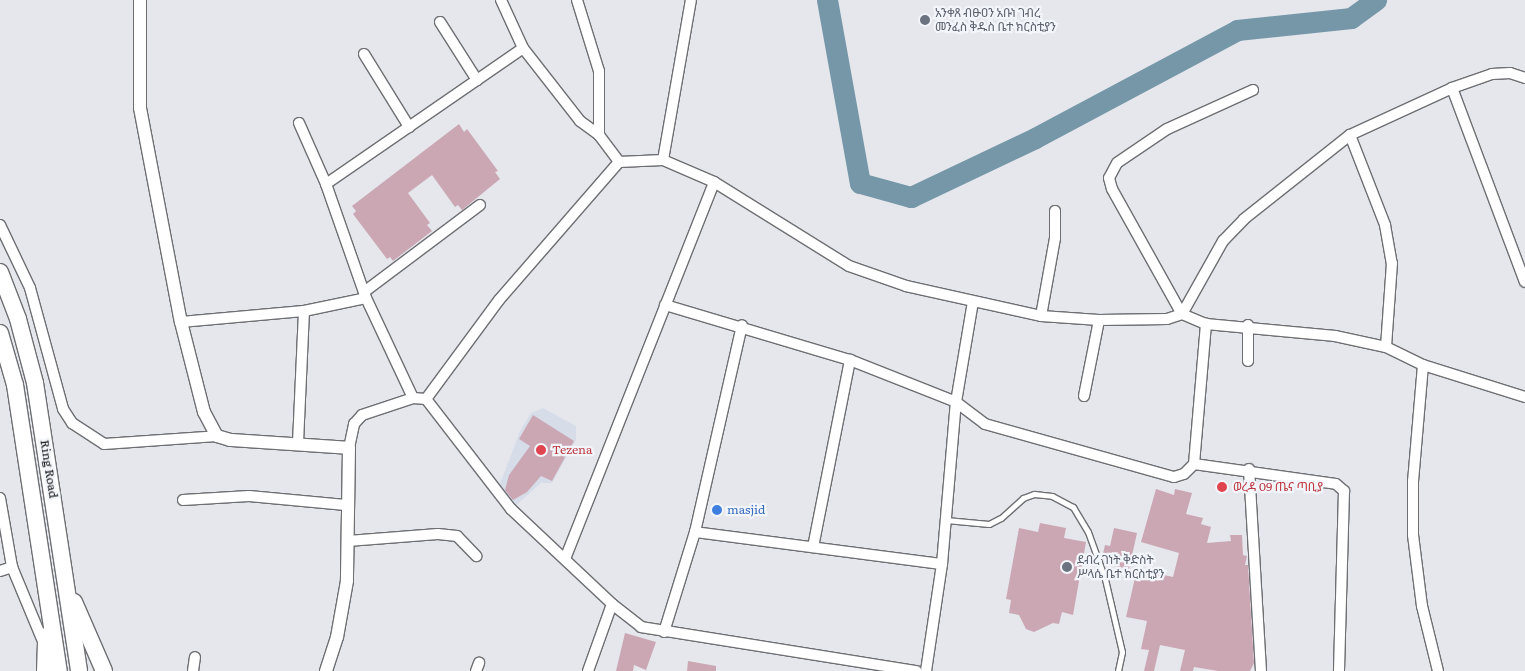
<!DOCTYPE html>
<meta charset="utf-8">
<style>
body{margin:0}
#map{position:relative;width:1525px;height:671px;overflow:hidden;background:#e5e7ec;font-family:Literata,"Noto Sans Ethiopic",serif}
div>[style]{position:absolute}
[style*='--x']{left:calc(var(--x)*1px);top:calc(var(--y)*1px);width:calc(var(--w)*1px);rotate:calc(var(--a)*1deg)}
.built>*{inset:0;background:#d7dde8}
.river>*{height:21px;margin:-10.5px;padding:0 10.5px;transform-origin:10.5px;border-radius:10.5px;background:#7597a8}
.building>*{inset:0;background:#cba7b4}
.roads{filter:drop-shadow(1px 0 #6e6f73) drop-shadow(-1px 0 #6e6f73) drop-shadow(0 1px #6e6f73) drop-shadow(0 -1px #6e6f73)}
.service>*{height:5px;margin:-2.5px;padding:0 2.5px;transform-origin:2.5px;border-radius:2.5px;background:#fff}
.minor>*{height:10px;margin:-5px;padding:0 5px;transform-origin:5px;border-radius:5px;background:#fff}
.tertiary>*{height:12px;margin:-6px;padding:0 6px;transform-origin:6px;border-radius:6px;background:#fff}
.trunk>*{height:16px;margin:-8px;padding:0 8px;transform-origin:8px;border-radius:8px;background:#fff}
.dots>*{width:14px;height:14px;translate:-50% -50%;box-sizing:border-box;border:2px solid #f2f5f9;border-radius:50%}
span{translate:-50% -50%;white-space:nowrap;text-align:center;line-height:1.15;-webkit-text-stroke:4.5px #f2f5f9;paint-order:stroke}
.worship-label{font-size:12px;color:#5b616d}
.left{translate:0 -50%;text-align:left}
.health-label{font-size:12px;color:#be3a42}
.street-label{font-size:12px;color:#0b0b0d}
.shop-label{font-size:12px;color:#366cbe}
</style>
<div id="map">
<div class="built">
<i style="clip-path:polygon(543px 408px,576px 426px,576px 440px,552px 483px,541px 483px,513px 508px,498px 489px,520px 431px,531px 413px)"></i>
</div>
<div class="river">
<i style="--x:827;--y:0;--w:186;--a:79.8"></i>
<i style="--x:860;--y:183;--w:53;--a:15.4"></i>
<i style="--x:911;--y:197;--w:137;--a:-25.4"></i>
<i style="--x:1035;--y:138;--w:229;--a:-28.1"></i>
<i style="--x:1237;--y:30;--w:115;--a:-6"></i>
<i style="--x:1351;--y:18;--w:31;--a:-36"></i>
</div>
<div class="building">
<i style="clip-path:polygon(459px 124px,464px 132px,467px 129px,498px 171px,495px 172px,500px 179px,462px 210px,458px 205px,455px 207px,432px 175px,408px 193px,430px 223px,427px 225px,432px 231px,393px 261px,390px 257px,387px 259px,353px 214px,356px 211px,352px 206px)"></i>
<i style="clip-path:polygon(533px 415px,574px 441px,552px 481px,541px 476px,527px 492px,513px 500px,505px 490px,509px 475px,530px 446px,519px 439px)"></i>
<i style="clip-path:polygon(1156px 489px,1174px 495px,1175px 489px,1192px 493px,1186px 514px,1203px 518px,1201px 524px,1211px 527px,1207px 543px,1231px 541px,1230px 535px,1242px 535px,1243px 555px,1247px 556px,1245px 565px,1248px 565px,1254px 663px,1250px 671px,1218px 671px,1194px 667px,1193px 671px,1180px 671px,1185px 650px,1160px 645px,1154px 671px,1144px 671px,1149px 650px,1141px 649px,1147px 621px,1126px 617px,1137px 569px,1173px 577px,1179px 553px,1141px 542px)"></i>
<i style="clip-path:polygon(1040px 523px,1066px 528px,1064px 538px,1086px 542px,1073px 615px,1062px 612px,1059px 624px,1053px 623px,1034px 632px,1026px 629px,1019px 615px,1009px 613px,1011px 600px,1006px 599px,1019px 528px,1038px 532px)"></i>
<i style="clip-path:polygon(1114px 528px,1137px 533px,1129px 569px,1108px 565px,1109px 559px,1102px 558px,1105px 545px,1110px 546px)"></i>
<i style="clip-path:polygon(625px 633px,656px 642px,646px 670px,634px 665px,633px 671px,616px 671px)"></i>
<i style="clip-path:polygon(688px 661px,716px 666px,716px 671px,687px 671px)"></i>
</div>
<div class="roads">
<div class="service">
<i style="--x:946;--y:520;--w:43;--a:5.3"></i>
<i style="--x:989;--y:524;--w:13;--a:-27"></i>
<i style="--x:1001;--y:518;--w:30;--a:-42"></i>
<i style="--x:1023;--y:498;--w:12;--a:-20"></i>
<i style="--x:1034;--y:494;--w:18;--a:6"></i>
<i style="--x:1052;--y:496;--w:24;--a:28"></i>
<i style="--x:1073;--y:507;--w:29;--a:59"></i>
<i style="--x:1088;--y:532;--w:50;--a:70.1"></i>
<i style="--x:1105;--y:579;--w:75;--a:76.9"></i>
<i style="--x:1122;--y:652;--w:19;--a:102"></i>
</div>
<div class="minor">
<i style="--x:501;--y:0;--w:53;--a:65.4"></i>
<i style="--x:523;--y:48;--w:93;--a:52"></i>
<i style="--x:580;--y:121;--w:24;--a:36"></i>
<i style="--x:599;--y:135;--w:34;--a:53"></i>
<i style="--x:577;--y:0;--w:74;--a:72.8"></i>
<i style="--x:599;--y:71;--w:64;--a:90"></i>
<i style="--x:440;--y:22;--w:69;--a:57.5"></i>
<i style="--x:364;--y:54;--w:86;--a:58.3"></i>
<i style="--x:1452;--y:88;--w:207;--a:69.4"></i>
<i style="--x:1253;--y:90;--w:94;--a:155.6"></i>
<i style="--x:1167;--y:129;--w:60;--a:145.8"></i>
<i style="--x:1117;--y:163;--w:17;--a:118"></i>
<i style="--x:1109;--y:178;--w:11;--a:75"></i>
<i style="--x:1112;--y:189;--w:143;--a:60.8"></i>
<i style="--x:1182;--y:314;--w:26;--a:23"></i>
<i style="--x:1206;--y:324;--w:130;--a:5.3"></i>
<i style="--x:1335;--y:336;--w:52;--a:12.2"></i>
<i style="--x:1386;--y:347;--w:41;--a:25.9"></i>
<i style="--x:1423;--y:365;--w:107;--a:17.4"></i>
<i style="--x:299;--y:123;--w:67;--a:66.1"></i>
<i style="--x:326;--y:184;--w:121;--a:70.7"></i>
<i style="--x:366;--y:298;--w:110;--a:64.8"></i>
<i style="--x:1350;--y:135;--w:97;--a:68.7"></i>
<i style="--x:1385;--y:225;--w:39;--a:80"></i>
<i style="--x:1392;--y:263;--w:84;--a:94.1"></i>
<i style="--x:663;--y:160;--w:162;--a:-80.1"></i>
<i style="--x:326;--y:184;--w:239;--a:-34.6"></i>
<i style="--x:0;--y:225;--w:70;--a:64.5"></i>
<i style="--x:30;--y:288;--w:125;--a:74.7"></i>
<i style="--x:63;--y:409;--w:17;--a:57"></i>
<i style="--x:72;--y:423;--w:38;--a:33"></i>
<i style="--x:104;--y:444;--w:113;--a:-4"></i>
<i style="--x:364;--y:292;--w:145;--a:-36.9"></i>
<i style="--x:665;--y:305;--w:193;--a:16.6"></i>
<i style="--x:850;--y:360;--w:114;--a:21.6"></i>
<i style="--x:956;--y:402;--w:36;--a:37"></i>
<i style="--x:985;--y:424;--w:196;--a:15.7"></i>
<i style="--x:1174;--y:477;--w:10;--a:-17"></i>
<i style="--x:1184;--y:474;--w:14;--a:-45"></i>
<i style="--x:1194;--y:464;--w:141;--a:-85.1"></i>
<i style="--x:1041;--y:316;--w:79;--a:-79.8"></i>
<i style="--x:1055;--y:238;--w:27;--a:-90"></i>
<i style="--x:181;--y:322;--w:123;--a:-5.1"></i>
<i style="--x:304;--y:311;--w:63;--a:-11.8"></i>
<i style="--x:1248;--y:361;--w:36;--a:-90"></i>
<i style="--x:1423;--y:365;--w:116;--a:94.9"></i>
<i style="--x:1413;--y:481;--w:54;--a:90"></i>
<i style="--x:1413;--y:535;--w:72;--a:82.8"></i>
<i style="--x:1422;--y:606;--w:67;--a:76.2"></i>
<i style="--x:1084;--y:396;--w:77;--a:-78.8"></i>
<i style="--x:426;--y:399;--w:139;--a:52.3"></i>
<i style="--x:511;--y:509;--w:139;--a:43.2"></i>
<i style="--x:612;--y:604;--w:37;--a:38"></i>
<i style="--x:641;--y:627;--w:279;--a:9.1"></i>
<i style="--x:298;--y:443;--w:132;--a:-87.4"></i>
<i style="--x:349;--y:448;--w:25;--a:-78"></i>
<i style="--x:354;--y:424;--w:12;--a:-48"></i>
<i style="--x:362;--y:415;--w:54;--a:-18.4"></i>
<i style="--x:413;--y:398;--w:13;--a:4"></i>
<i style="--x:426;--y:399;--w:123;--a:-53.6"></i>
<i style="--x:499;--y:300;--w:183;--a:-49"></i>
<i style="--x:619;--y:162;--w:44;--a:-2.6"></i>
<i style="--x:663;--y:160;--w:56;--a:23.3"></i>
<i style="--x:714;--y:182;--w:159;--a:31.9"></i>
<i style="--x:849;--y:266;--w:60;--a:19.3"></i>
<i style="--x:906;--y:286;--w:138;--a:12.5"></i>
<i style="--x:1041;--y:316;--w:58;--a:3.9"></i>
<i style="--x:1099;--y:320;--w:68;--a:-0.8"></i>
<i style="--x:1167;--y:319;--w:16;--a:-18"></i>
<i style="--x:1182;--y:314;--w:84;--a:-60.7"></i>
<i style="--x:1223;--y:241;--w:30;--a:-46"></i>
<i style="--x:1244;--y:219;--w:135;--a:-38.4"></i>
<i style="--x:1350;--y:135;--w:112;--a:-24.7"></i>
<i style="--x:1452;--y:88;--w:42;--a:-19.3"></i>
<i style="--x:1492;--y:74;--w:18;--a:-3"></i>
<i style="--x:1510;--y:73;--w:16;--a:18"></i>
<i style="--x:1194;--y:464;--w:143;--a:8"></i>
<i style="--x:1336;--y:484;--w:11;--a:41"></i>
<i style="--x:1344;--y:491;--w:180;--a:91.6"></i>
<i style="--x:1249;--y:469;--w:202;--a:86.6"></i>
<i style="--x:0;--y:498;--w:70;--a:80.1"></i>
<i style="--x:12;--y:567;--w:83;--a:67.4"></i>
<i style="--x:183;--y:500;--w:66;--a:-3.5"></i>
<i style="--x:249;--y:496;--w:97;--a:5.3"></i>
<i style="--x:695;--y:532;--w:249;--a:7.4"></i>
<i style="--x:348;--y:541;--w:90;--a:-4.4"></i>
<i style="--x:438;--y:534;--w:19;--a:6"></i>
<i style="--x:457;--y:536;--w:28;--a:46"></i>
<i style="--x:813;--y:547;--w:191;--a:-78.8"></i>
<i style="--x:565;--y:559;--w:405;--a:-68.4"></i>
<i style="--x:0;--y:571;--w:13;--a:-18"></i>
<i style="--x:664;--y:632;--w:105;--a:-72.8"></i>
<i style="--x:695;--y:532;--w:212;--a:-77.2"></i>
<i style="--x:193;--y:671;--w:14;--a:-82"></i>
<i style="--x:476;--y:671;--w:9;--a:-69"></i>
<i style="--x:588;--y:671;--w:71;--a:-70.3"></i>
<i style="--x:926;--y:671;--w:108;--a:-81.5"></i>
<i style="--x:942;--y:564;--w:163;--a:-85.1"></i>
<i style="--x:956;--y:402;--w:101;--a:-80.4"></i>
</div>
<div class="tertiary">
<i style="--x:140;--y:0;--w:108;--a:90"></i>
<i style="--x:140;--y:108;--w:218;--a:79.2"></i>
<i style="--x:181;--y:322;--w:93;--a:75.7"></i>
<i style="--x:204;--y:412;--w:27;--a:62"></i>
<i style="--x:217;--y:436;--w:14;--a:17"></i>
<i style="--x:230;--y:440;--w:119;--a:3.8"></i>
<i style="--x:349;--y:448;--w:133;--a:90.9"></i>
<i style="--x:347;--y:581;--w:57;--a:100.1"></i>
<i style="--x:337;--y:637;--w:36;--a:108"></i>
</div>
<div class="trunk">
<i style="--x:0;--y:272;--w:50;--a:69"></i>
<i style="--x:18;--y:319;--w:66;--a:75.1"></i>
<i style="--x:35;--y:383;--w:291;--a:81.3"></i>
<i style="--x:0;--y:333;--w:54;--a:73.9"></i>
<i style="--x:15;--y:385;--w:289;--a:81.3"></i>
<i style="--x:74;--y:602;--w:75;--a:66.5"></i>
<i style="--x:45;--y:671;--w:35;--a:-88"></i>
</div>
</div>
<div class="dots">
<i style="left:925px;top:20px;background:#6b7280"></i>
<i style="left:541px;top:450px;background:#e0444e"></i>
<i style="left:1222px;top:487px;background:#e0444e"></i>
<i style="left:717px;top:510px;background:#3f7fe0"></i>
<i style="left:1067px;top:567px;background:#6b7280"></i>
</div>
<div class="worship-label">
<span class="left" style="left:935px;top:20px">አንቀጸ ብፁዐን አቡነ ገብረ<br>መንፈስ ቅዱስ ቤተ ክርስቲያን</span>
<span class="left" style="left:1077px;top:567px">ደብረ ገነት ቅድስት<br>ሥላሴ ቤተ ክርስቲያን</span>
</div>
<div class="health-label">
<span class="left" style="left:552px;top:450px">Tezena</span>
<span class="left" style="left:1233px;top:487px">ወረዳ 09 ጤና ጣቢያ</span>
</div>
<div class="street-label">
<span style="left:49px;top:469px;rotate:81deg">Ring Road</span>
</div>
<div class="shop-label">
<span class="left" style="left:727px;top:510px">masjid</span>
</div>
</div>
